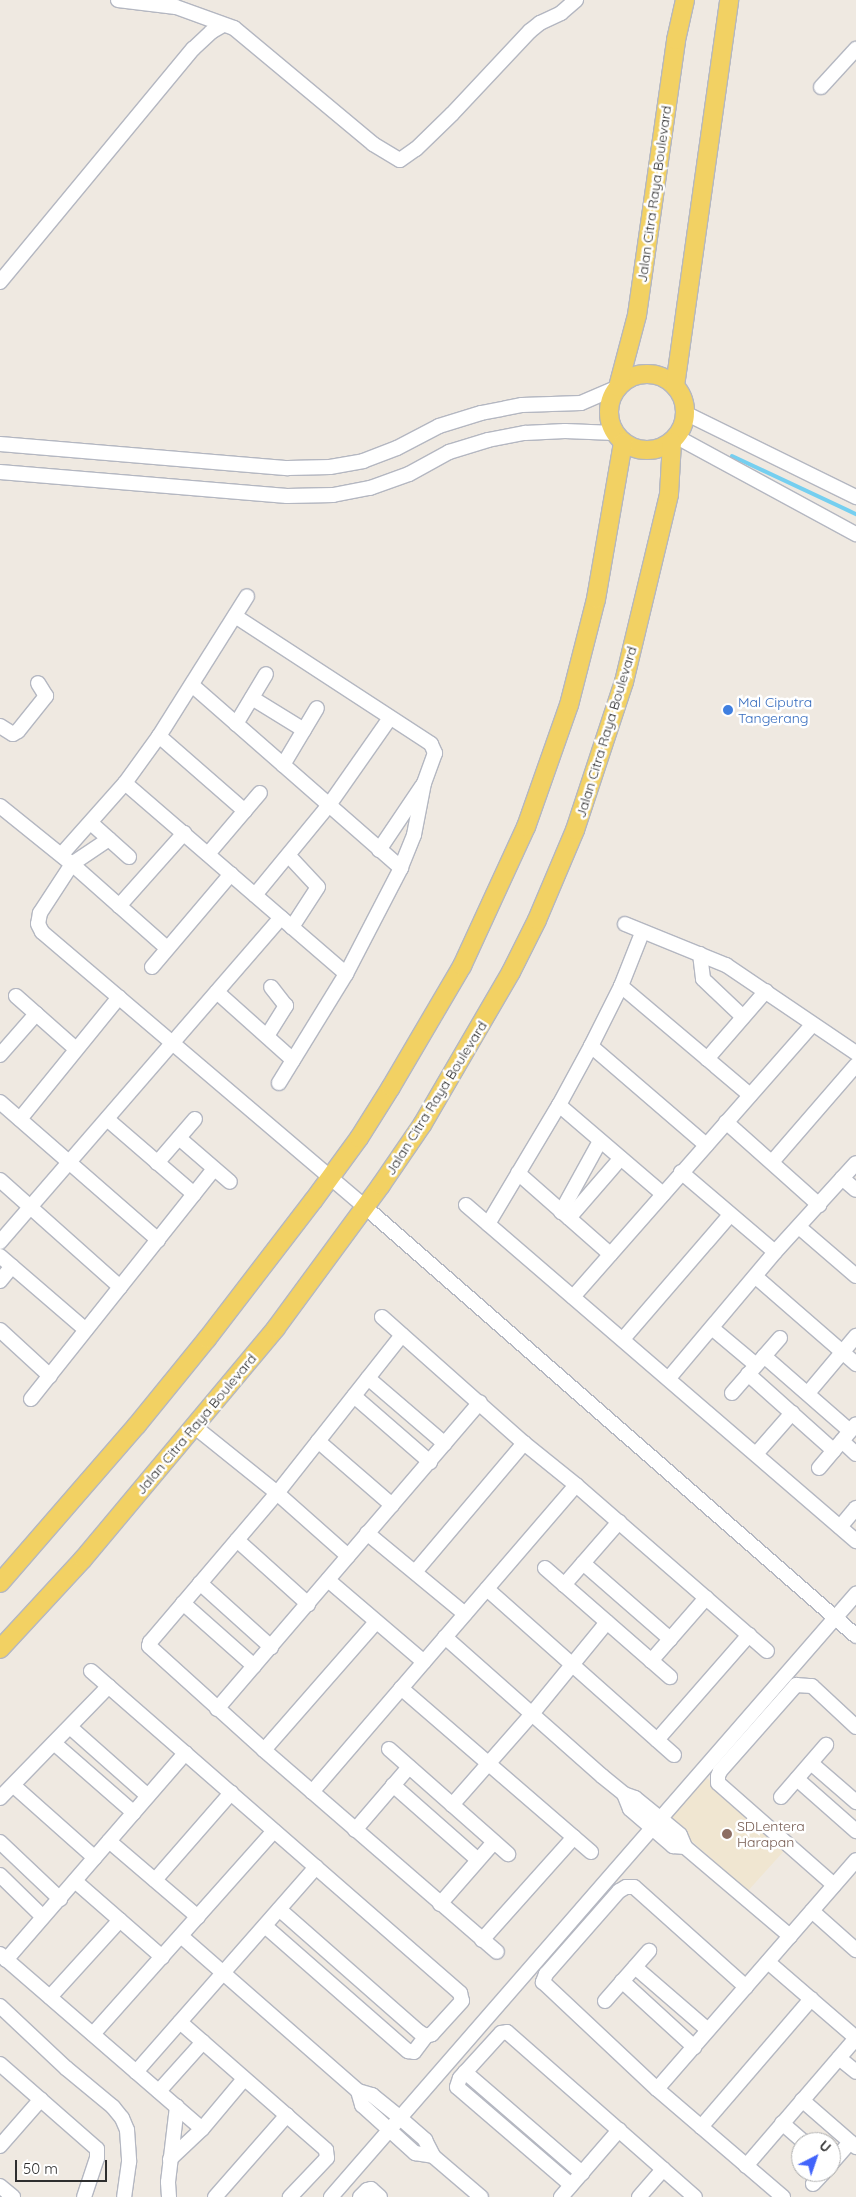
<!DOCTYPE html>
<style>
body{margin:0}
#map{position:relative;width:856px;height:2197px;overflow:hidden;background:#efe9e1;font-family:Quicksand,sans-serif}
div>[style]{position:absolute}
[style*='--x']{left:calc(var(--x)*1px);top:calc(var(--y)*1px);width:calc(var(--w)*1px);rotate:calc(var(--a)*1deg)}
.education>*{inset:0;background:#f0e6d1;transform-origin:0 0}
.stream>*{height:4px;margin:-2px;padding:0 2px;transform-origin:2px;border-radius:2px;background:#75cff0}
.roads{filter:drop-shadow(1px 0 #b4b7c1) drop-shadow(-1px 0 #b4b7c1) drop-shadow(0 1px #b4b7c1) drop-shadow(0 -1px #b4b7c1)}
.minor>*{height:14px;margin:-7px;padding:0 7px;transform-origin:7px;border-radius:7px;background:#fff}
.major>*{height:18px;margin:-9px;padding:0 9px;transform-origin:9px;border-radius:9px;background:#f2d163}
.major>.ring{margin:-9px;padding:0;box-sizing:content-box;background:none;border:18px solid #f2d163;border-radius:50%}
.dots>*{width:14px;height:14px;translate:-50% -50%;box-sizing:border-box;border:2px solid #fff;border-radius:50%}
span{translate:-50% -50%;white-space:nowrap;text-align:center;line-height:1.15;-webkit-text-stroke:5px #fff;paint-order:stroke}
.street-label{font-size:14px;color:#2e2e2e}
.shop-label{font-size:14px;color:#366cbe}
.left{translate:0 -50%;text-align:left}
.education-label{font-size:14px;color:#785e54}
.north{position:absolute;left:791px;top:2132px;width:50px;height:50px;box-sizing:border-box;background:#fff;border:1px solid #ababab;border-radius:50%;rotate:41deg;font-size:14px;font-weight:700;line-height:20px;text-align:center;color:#2e2e2e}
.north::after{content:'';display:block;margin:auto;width:18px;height:22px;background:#4264fb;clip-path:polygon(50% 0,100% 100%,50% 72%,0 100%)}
.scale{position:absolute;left:15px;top:2160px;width:92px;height:22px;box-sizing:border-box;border:2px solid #2e2e2e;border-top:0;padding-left:6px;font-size:15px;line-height:18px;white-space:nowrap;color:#2e2e2e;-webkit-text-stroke:4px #fff;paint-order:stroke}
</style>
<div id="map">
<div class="education">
<i style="left:707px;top:1778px;width:106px;height:57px;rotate:42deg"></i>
</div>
<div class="stream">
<i style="--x:732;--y:456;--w:137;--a:25.1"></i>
</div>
<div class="roads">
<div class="minor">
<i style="--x:118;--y:0;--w:58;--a:6.9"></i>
<i style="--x:176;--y:7;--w:62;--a:19.9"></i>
<i style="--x:234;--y:28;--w:181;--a:39.8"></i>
<i style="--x:373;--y:144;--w:31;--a:31"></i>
<i style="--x:400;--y:160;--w:19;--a:-35"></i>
<i style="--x:416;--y:149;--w:50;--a:-44.2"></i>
<i style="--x:452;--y:114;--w:114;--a:-46.8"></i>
<i style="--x:530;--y:31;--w:13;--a:-39"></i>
<i style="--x:540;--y:23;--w:23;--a:-25"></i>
<i style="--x:561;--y:13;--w:20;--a:-41"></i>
<i style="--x:821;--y:87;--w:52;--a:-47.4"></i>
<i style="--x:0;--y:282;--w:303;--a:-50.4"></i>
<i style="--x:193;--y:49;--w:25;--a:-43"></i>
<i style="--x:211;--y:32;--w:14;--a:-30"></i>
<i style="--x:685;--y:413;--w:191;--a:26.2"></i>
<i style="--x:677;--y:437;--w:204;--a:28.5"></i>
<i style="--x:0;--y:444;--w:289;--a:4.8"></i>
<i style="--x:288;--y:468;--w:42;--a:-1.4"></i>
<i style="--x:330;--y:467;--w:34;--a:-10"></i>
<i style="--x:363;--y:461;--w:36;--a:-21"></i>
<i style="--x:397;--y:448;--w:47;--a:-27.6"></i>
<i style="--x:439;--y:426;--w:44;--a:-17.2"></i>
<i style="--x:481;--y:413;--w:42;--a:-11"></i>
<i style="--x:522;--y:405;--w:59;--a:-1.9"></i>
<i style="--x:581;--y:403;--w:40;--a:-23.4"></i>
<i style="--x:0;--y:472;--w:288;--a:4.8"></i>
<i style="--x:287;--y:496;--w:46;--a:-1.2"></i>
<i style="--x:333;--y:495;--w:38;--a:-11"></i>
<i style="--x:370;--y:488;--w:41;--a:-19.7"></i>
<i style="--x:409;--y:474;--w:46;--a:-28.8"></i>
<i style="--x:449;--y:452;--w:41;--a:-17.1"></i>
<i style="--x:488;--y:440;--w:38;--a:-11"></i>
<i style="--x:525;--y:433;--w:40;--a:-2.9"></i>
<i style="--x:565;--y:431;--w:50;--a:2.3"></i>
<i style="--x:235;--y:616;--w:234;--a:33.1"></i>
<i style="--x:431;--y:744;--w:10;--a:66"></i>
<i style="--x:435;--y:753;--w:32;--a:110"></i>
<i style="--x:424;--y:783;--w:53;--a:100.9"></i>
<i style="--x:414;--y:835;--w:35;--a:112"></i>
<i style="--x:401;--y:868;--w:119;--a:117.4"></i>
<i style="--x:346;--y:974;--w:128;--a:121.6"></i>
<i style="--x:192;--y:685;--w:278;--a:41.2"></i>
<i style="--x:252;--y:698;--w:61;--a:31.6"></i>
<i style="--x:236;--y:724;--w:58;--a:-59"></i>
<i style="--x:0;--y:726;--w:15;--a:32"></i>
<i style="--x:13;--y:734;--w:6;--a:-31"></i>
<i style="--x:18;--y:731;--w:45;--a:-51.3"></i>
<i style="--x:46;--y:696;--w:15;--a:-122"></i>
<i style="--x:159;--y:736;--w:114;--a:41.1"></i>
<i style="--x:283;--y:765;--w:66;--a:-59.2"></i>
<i style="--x:125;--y:783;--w:292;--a:40.8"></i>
<i style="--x:0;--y:806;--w:92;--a:38.9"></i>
<i style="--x:72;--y:864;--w:59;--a:123.1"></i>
<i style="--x:40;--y:913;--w:11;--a:100"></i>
<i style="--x:38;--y:924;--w:9;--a:63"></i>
<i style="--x:42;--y:932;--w:424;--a:40.4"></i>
<i style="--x:365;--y:1207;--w:652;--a:41.14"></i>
<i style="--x:91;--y:823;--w:51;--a:41.8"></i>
<i style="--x:109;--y:839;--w:45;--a:146"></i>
<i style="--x:72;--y:864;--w:127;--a:41.5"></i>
<i style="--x:379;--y:850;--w:77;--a:-56.1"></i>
<i style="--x:62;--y:854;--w:95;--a:-48.4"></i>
<i style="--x:125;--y:783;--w:58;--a:-54.1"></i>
<i style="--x:159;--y:736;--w:165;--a:-57.8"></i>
<i style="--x:208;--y:854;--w:80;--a:-49.6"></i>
<i style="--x:289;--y:856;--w:42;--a:46.9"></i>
<i style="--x:318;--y:887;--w:48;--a:123"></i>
<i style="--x:255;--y:895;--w:117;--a:-50.6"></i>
<i style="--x:329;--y:805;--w:106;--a:-55"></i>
<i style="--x:119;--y:906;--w:98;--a:-48.3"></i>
<i style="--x:625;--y:924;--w:109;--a:22.1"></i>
<i style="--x:726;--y:965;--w:157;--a:34.1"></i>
<i style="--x:700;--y:954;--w:25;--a:83"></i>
<i style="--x:703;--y:979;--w:55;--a:43.5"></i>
<i style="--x:152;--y:967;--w:122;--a:-49.7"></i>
<i style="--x:621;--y:986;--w:169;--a:40.2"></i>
<i style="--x:217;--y:992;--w:102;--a:41.8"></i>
<i style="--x:16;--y:996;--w:80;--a:41.5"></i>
<i style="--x:267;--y:1036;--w:36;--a:-58"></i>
<i style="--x:286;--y:1006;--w:24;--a:-128"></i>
<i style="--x:591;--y:1046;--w:152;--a:40.7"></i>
<i style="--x:0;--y:1055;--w:55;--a:-48.7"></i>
<i style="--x:707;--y:1059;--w:90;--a:-49.1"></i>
<i style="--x:0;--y:1102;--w:210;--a:41.1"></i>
<i style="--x:559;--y:1105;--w:137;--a:40.6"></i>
<i style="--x:20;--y:1119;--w:157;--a:-50.9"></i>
<i style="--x:107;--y:1119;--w:115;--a:40.8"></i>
<i style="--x:726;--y:1122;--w:125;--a:41.7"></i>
<i style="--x:179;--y:1138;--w:67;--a:40.8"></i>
<i style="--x:772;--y:1162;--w:128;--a:-49.1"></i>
<i style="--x:157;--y:1163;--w:58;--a:-49.2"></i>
<i style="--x:681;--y:1172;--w:123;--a:40.4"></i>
<i style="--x:518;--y:1173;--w:123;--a:41.4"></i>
<i style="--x:842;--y:1178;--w:18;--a:41"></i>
<i style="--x:0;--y:1180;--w:161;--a:41.7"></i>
<i style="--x:466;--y:1205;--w:515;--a:40.75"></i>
<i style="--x:561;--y:1212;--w:81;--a:-61.2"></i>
<i style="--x:569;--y:1218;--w:79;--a:-49.1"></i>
<i style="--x:488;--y:1224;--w:139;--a:-59.2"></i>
<i style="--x:559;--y:1105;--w:67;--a:-61.5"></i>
<i style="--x:591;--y:1046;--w:67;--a:-63.4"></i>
<i style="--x:621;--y:986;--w:57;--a:-68.4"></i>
<i style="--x:799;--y:1227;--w:75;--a:40.7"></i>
<i style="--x:0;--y:1242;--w:429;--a:-49.1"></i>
<i style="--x:0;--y:1256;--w:113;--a:40.7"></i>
<i style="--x:756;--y:1277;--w:133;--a:41"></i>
<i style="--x:0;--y:1281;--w:19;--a:-51"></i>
<i style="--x:573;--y:1297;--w:362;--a:-48.7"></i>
<i style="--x:382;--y:1317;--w:190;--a:41.6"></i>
<i style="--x:524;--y:1443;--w:67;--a:38.9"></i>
<i style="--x:576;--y:1485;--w:253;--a:41"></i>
<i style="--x:712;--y:1328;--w:57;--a:40.1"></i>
<i style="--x:0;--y:1330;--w:68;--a:42.6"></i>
<i style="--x:402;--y:1335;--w:201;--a:128.3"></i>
<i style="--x:277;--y:1493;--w:196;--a:130.4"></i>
<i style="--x:150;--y:1642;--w:4;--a:104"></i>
<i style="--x:149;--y:1646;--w:155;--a:42.1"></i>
<i style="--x:264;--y:1750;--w:308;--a:40.9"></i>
<i style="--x:623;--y:1339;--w:164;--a:-49.2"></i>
<i style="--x:764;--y:1356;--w:114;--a:41.1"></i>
<i style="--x:748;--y:1374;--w:115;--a:41.8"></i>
<i style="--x:368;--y:1378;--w:101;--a:40.6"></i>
<i style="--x:669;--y:1378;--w:165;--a:-49.9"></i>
<i style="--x:775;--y:1252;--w:120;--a:-47.7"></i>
<i style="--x:732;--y:1393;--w:73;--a:-48.9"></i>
<i style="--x:808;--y:1393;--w:75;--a:-49.9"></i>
<i style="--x:354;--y:1396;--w:101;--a:41"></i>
<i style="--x:31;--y:1399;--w:294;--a:-51.5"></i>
<i style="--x:195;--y:1427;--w:105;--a:38.8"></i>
<i style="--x:277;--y:1493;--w:95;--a:41.6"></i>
<i style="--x:318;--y:1441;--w:98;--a:40.9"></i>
<i style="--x:842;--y:1441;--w:19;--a:43"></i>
<i style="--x:756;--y:1454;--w:55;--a:-48.7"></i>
<i style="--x:819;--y:1468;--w:57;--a:-49.9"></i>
<i style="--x:840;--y:1527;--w:25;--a:-50"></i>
<i style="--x:367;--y:1533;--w:127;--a:39.6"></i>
<i style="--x:237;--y:1540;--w:96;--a:42"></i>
<i style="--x:583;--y:1563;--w:116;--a:41.1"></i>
<i style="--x:545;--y:1568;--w:166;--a:41.1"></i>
<i style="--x:415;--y:1572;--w:169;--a:-49.8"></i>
<i style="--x:328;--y:1580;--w:126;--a:40.5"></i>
<i style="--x:200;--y:1583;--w:96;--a:42"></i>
<i style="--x:564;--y:1585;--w:84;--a:-48.9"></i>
<i style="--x:487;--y:1589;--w:250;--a:41.6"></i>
<i style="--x:183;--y:1603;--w:95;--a:41.6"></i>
<i style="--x:445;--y:1637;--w:210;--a:41.5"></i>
<i style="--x:602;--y:1776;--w:28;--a:39"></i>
<i style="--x:624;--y:1794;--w:12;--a:20"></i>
<i style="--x:635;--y:1798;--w:32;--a:39"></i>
<i style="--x:660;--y:1818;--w:26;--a:40"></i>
<i style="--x:680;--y:1835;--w:13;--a:67"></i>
<i style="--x:685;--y:1847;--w:138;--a:40.3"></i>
<i style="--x:651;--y:1661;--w:84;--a:-48.9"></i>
<i style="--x:91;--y:1671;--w:490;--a:41.1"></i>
<i style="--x:460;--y:1993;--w:8;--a:76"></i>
<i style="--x:462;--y:2001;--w:45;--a:132.3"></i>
<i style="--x:432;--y:2034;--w:6;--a:162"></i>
<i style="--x:426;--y:2036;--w:8;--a:-150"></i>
<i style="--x:419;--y:2032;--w:186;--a:-138.7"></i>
<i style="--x:401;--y:1688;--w:251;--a:40.8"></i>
<i style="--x:217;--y:1709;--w:404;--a:-49.4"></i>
<i style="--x:70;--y:1727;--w:104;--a:41.5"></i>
<i style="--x:657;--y:1740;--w:140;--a:-48.8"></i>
<i style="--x:54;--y:1743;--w:106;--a:41.2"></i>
<i style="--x:389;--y:1749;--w:159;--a:41.4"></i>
<i style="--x:264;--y:1750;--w:170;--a:-48.8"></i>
<i style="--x:811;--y:1763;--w:60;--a:40.9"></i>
<i style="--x:797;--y:1779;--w:79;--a:41.4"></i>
<i style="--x:393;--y:1785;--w:113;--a:41.4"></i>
<i style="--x:14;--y:1786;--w:108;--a:41.6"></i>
<i style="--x:312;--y:1792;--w:405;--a:-49.3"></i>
<i style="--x:624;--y:1794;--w:16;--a:68"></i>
<i style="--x:630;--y:1809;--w:57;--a:40.7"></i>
<i style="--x:673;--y:1846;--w:12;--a:5"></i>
<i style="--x:781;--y:1797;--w:69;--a:-49.1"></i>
<i style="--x:0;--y:1798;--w:156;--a:-45.8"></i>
<i style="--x:452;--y:1805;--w:120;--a:-48.7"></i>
<i style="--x:531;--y:1715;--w:120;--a:-50.7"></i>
<i style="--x:355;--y:1830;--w:83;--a:-49.4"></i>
<i style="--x:109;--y:1841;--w:117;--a:40.5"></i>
<i style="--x:0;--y:1842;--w:83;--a:43.5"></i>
<i style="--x:0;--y:1875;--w:59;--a:44.3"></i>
<i style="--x:155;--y:1880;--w:116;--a:-48.9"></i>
<i style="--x:75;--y:1881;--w:116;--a:41.1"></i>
<i style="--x:834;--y:1885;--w:154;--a:-138.7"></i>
<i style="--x:718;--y:1783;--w:7;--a:-90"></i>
<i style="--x:718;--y:1776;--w:5;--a:-68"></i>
<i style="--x:720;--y:1771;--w:115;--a:-48.5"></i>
<i style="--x:796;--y:1685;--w:16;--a:4"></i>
<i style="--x:812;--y:1686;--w:60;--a:43"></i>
<i style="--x:440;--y:1904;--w:82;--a:-48.9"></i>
<i style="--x:812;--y:1911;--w:59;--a:41.6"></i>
<i style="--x:265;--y:1926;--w:190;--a:41.2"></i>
<i style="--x:408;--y:2051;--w:6;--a:9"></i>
<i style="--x:414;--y:2052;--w:20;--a:-53"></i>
<i style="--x:181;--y:1936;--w:235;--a:41.2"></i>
<i style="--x:358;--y:2091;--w:15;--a:16"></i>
<i style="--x:372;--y:2095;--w:35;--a:39"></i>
<i style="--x:399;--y:2117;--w:35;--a:41"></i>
<i style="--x:425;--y:2140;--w:18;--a:63"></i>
<i style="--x:433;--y:2156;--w:63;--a:40.5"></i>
<i style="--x:482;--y:1940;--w:138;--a:-48.2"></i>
<i style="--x:0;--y:1954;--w:267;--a:40.9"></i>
<i style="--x:202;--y:2129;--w:44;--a:136.8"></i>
<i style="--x:6;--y:1960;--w:274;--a:-49.1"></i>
<i style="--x:768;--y:1962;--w:116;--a:40.8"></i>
<i style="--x:635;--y:1967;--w:96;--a:40.8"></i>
<i style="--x:622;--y:1981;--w:98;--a:42.5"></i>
<i style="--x:746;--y:1987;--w:150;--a:-138.2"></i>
<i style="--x:634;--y:1887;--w:8;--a:180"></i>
<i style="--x:626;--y:1887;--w:8;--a:150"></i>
<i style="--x:619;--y:1891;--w:111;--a:131.3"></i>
<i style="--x:546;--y:1974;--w:9;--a:111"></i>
<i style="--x:543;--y:1982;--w:156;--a:43.2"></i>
<i style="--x:657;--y:2089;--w:166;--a:40.6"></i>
<i style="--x:50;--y:1997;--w:104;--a:-47.7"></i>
<i style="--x:605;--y:2001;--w:67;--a:-48.7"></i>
<i style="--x:0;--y:2006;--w:91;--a:43.2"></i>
<i style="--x:66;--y:2068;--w:61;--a:39.7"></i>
<i style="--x:113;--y:2107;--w:14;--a:51"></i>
<i style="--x:122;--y:2118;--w:13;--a:67"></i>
<i style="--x:127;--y:2130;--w:32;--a:86"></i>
<i style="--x:129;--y:2162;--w:35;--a:98"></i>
<i style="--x:180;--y:2022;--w:194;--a:41.2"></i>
<i style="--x:326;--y:2150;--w:8;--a:83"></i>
<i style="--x:327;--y:2158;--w:54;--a:133.5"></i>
<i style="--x:93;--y:2034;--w:272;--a:-48.3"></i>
<i style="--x:839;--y:2058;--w:22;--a:39"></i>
<i style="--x:0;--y:2064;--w:129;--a:41.2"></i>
<i style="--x:97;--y:2149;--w:9;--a:90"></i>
<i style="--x:97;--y:2158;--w:41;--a:108.4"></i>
<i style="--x:136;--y:2072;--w:273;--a:-48.7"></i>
<i style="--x:465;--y:2072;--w:155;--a:40.8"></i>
<i style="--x:657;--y:2089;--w:303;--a:-49"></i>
<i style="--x:159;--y:2091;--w:66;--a:-48.1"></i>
<i style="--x:358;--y:2091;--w:15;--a:74"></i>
<i style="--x:362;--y:2105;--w:72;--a:42.2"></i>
<i style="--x:415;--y:2153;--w:18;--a:9"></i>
<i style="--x:802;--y:2100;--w:72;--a:41"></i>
<i style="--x:782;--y:2123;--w:29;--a:41"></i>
<i style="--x:701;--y:2127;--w:169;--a:-49.3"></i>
<i style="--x:202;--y:2129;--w:65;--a:-50"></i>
<i style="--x:0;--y:2146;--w:62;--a:-48.9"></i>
<i style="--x:831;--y:2164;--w:29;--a:-49"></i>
<i style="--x:746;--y:2166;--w:169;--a:-49.3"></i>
<i style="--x:813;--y:2184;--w:16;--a:-47"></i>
<i style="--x:571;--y:2185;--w:150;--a:-139.3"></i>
<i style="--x:457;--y:2087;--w:9;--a:-72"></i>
<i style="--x:460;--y:2078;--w:61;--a:-47.7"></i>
<i style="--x:501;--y:2033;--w:6;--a:-9"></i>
<i style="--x:507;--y:2032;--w:250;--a:41.3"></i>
<i style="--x:0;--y:2186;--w:17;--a:40"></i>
<i style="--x:169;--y:2197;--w:15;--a:-94"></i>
<i style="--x:168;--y:2182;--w:76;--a:-83.2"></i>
<i style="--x:215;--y:2197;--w:109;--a:-48.7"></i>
<i style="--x:331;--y:2197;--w:800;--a:-48.96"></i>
<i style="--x:360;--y:2197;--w:10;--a:-45"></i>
<i style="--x:367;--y:2190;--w:4;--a:-14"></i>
<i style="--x:371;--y:2189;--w:12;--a:42"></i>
<i style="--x:561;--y:2197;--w:89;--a:-49.1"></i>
<i style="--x:639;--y:2197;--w:37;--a:-49"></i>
</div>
<div class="major">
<i class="ring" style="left:609px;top:374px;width:58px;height:58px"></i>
<i style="--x:675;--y:386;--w:390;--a:-82"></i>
<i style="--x:618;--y:387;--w:74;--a:-75.2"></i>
<i style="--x:637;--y:315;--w:278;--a:-81.9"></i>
<i style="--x:676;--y:40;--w:41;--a:-77.3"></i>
<i style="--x:0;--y:1583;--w:209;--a:-49.1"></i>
<i style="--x:137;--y:1425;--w:111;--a:-50.9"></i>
<i style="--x:207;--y:1339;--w:174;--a:-52.5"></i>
<i style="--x:313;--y:1201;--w:78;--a:-53.9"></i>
<i style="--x:359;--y:1138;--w:60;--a:-57.9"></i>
<i style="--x:391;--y:1087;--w:140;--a:-59.6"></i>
<i style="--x:462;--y:966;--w:153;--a:-65.3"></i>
<i style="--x:526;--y:827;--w:129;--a:-70.6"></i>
<i style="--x:569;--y:705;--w:109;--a:-75.7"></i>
<i style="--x:596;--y:599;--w:159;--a:-80.2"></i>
<i style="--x:0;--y:1649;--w:122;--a:-47.3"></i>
<i style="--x:83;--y:1559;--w:301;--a:-50.1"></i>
<i style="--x:276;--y:1328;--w:177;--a:-53.7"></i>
<i style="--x:381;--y:1185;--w:73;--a:-55.7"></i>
<i style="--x:422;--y:1125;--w:177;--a:-59.8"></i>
<i style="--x:511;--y:972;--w:58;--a:-63.4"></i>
<i style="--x:537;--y:920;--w:98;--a:-67.1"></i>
<i style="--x:575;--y:830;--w:156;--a:-71.7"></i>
<i style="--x:624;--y:682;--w:193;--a:-76.5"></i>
<i style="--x:669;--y:494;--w:52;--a:-86.7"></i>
</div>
</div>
<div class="dots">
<i style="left:728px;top:710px;background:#3f7fe0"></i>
<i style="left:727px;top:1834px;background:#8d6e63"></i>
</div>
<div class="street-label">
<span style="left:654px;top:194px;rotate:-82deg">Jalan Citra Raya Boulevard</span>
<span style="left:606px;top:732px;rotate:-73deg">Jalan Citra Raya Boulevard</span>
<span style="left:436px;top:1098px;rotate:-58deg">Jalan Citra Raya Boulevard</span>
<span style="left:196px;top:1424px;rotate:-50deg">Jalan Citra Raya Boulevard</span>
</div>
<div class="shop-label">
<span class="left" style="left:738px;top:710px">Mal Ciputra<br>Tangerang</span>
</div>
<div class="education-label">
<span class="left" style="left:737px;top:1834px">SDLentera<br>Harapan</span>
</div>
<div class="north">U</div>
<div class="scale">50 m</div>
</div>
